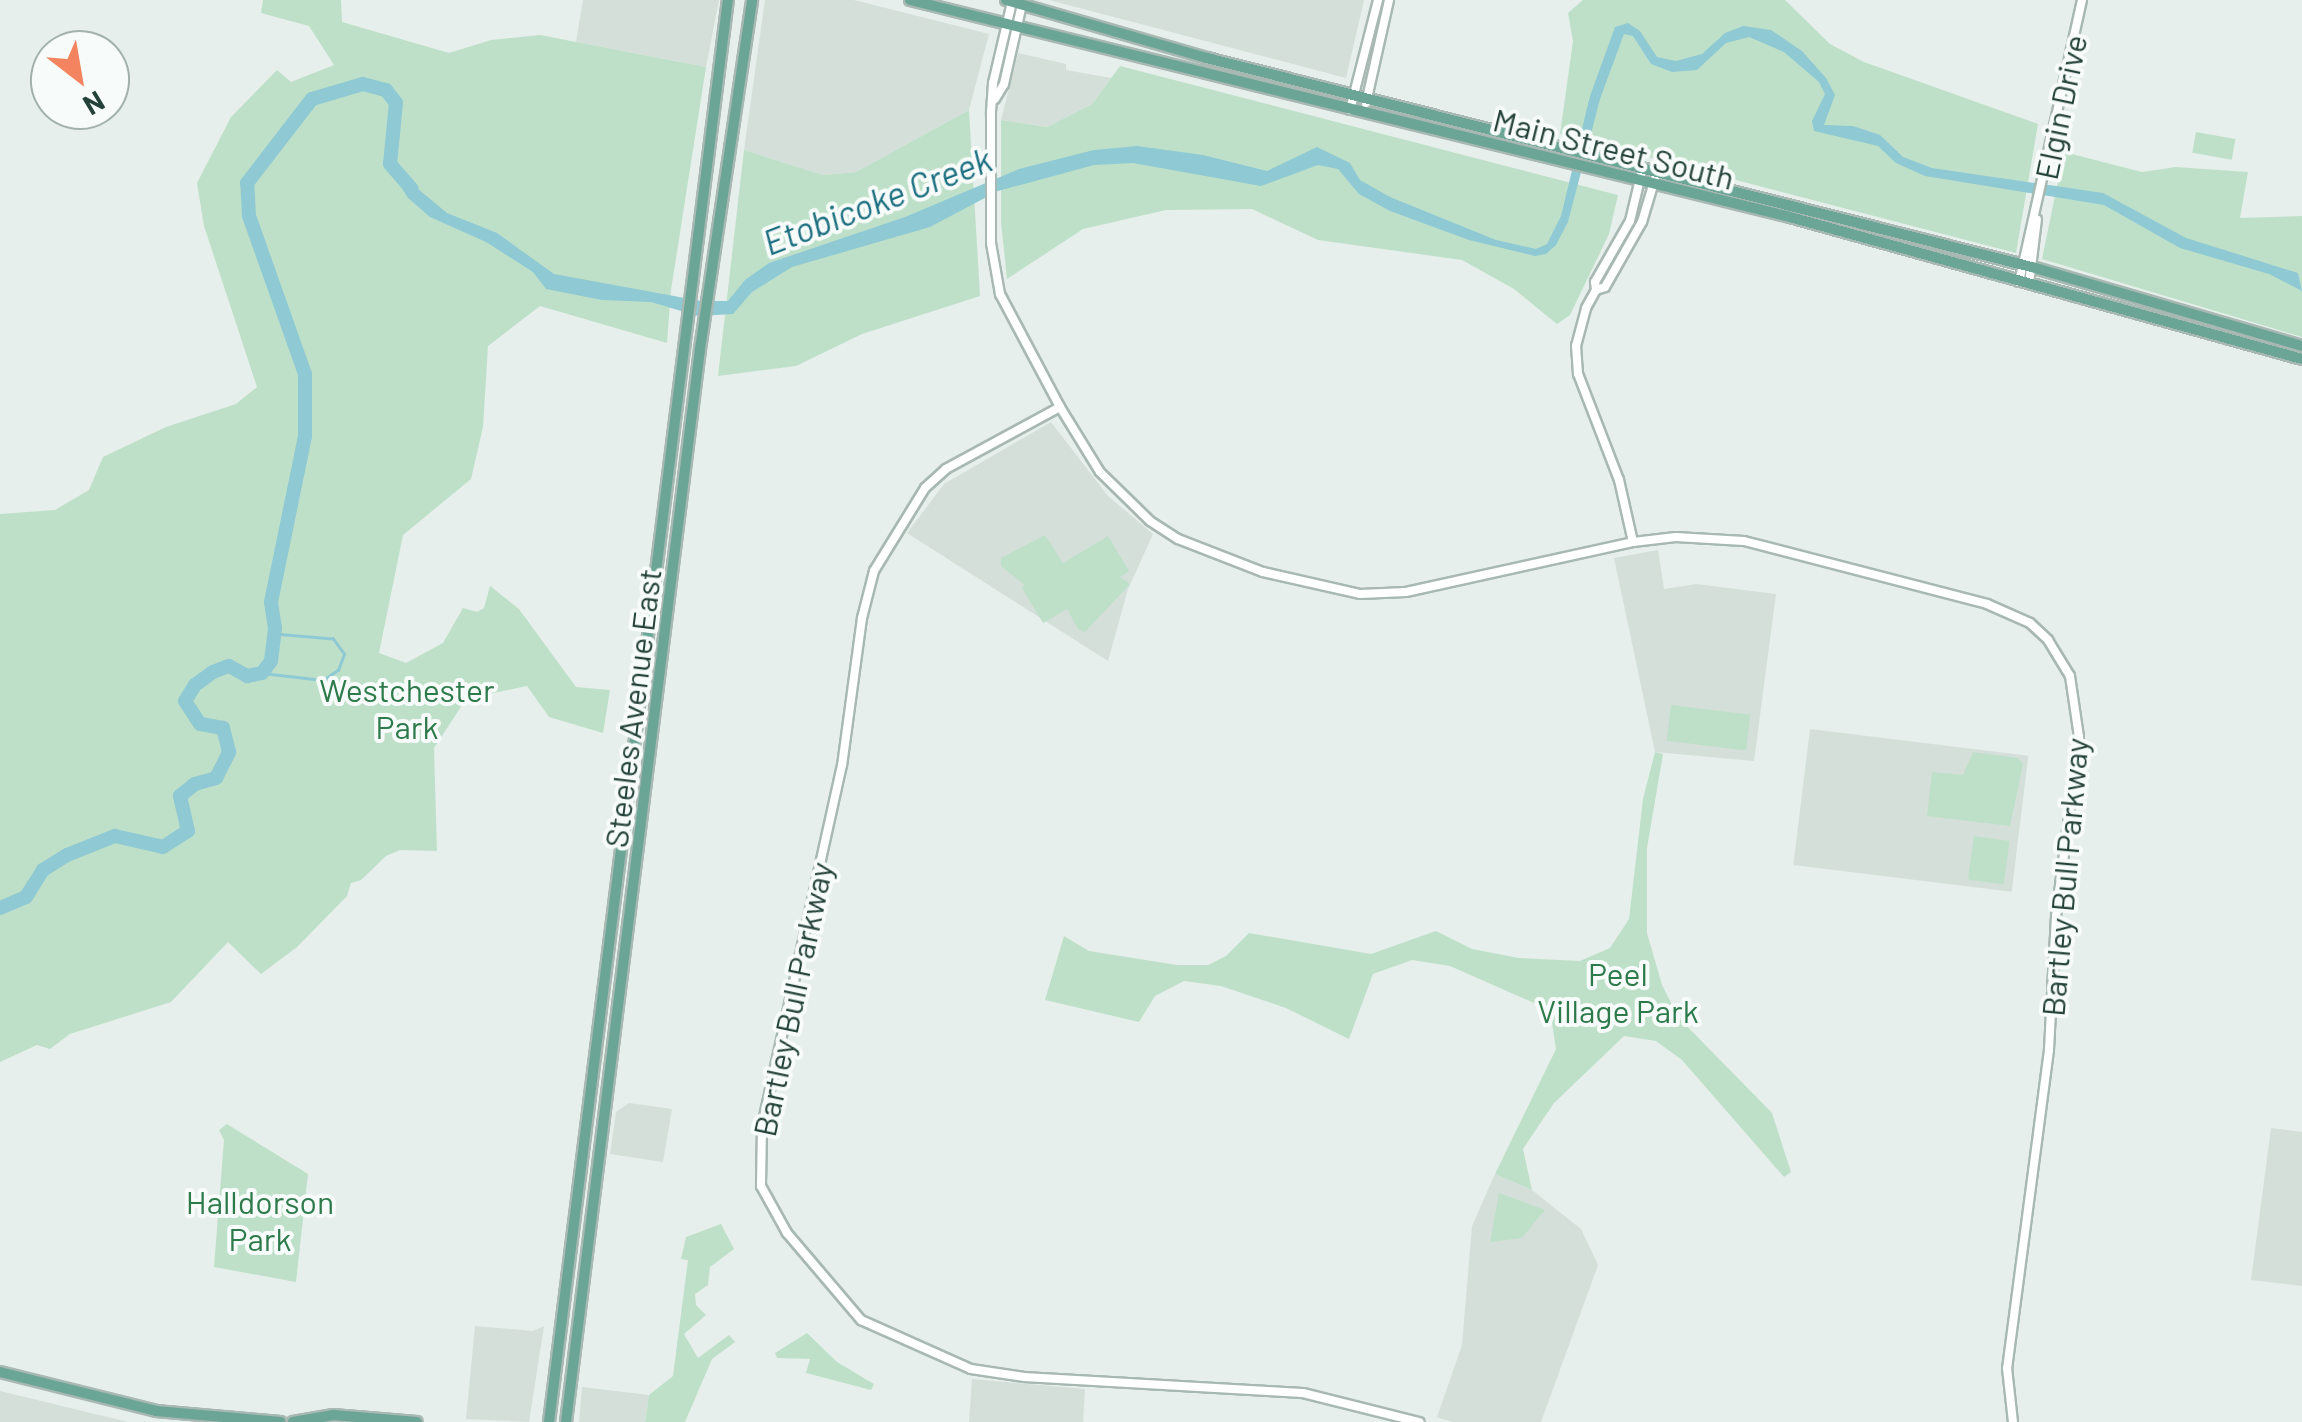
<!DOCTYPE html>
<style>
body{margin:0}
#map{position:relative;width:2302px;height:1422px;overflow:hidden;background:#e6efeb;font-family:Barlow,sans-serif}
div>[style]{position:absolute}
[style*='--x']{left:calc(var(--x)*1px);top:calc(var(--y)*1px);width:calc(var(--w)*1px);rotate:calc(var(--a)*1deg)}
.built>*{inset:0;background:#d4dfda;transform-origin:0 0}
.green>*{inset:0;background:#bfe0c8;transform-origin:0 0}
.water>*{inset:0;background:#8ec9d4}
.stream>*{height:2.5px;margin:-1.25px;padding:0 1.25px;transform-origin:1.25px;border-radius:1.25px;background:#8ec9d4}
.river>*{height:14px;margin:-7px;padding:0 7px;transform-origin:7px;border-radius:7px;background:#8ec9d4}
.roads{filter:drop-shadow(2px 0 #a8b8b2) drop-shadow(-2px 0 #a8b8b2) drop-shadow(0 2px #a8b8b2) drop-shadow(0 -2px #a8b8b2)}
.minor>*{height:8px;margin:-4px;padding:0 4px;transform-origin:4px;border-radius:4px;background:#fff}
.major>*{height:10px;margin:-5px;padding:0 5px;transform-origin:5px;border-radius:5px;background:#6aa596}
span{translate:-50% -50%;white-space:nowrap;text-align:center;line-height:1.15;-webkit-text-stroke:8px #f7fbf9;paint-order:stroke}
.street-label{font-size:32px;color:#24423a}
.park-label{font-size:32px;color:#2d7a4b}
.water-label{font-size:35px;color:#1c6f80;font-style:italic}
.north{position:absolute;left:30px;top:30px;width:100px;height:100px;box-sizing:border-box;background:#f7fbf9;border:2px solid #a3b1ad;border-radius:50%;rotate:149deg;font-size:28px;font-weight:700;line-height:40px;text-align:center;color:#24423a}
.north::after{content:'';display:block;margin:auto;width:35px;height:45px;background:#f4845f;clip-path:polygon(50% 0,100% 100%,50% 72%,0 100%)}
</style>
<div id="map">
<div class="built">
<i style="clip-path:polygon(583px 0,719px 0,706px 67px,576px 42px)"></i>
<i style="clip-path:polygon(765px 0,854px 0,989px 34px,969px 110px,856px 172px,823px 175px,744px 150px)"></i>
<i style="clip-path:polygon(1049px 0,1364px 0,1346px 78px)"></i>
<i style="clip-path:polygon(1018px 53px,1066px 64px,1066px 70px,1111px 78px,1092px 104px,1047px 127px,1001px 120px)"></i>
<i style="clip-path:polygon(1051px 422px,1108px 496px,1153px 534px,1128px 589px,1108px 661px,907px 533px,944px 484px)"></i>
<i style="clip-path:polygon(1658px 550px,1664px 589px,1696px 584px,1776px 594px,1754px 761px,1655px 752px,1614px 558px)"></i>
<i style="left:1810px;top:729px;width:220px;height:137px;rotate:7deg"></i>
<i style="clip-path:polygon(629px 1103px,672px 1109px,663px 1162px,610px 1154px,616px 1112px)"></i>
<i style="clip-path:polygon(2271px 1128px,2302px 1132px,2302px 1286px,2251px 1280px)"></i>
<i style="clip-path:polygon(1495px 1174px,1532px 1190px,1581px 1229px,1598px 1265px,1541px 1422px,1452px 1422px,1437px 1417px,1462px 1345px,1472px 1226px)"></i>
<i style="clip-path:polygon(475px 1326px,533px 1331px,544px 1326px,529px 1422px,466px 1419px)"></i>
<i style="clip-path:polygon(972px 1379px,1085px 1389px,1083px 1422px,969px 1422px)"></i>
<i style="clip-path:polygon(582px 1387px,649px 1395px,645px 1422px,579px 1422px)"></i>
<i style="clip-path:polygon(0 1391px,128px 1422px,0 1422px)"></i>
</div>
<div class="green">
<i style="clip-path:polygon(263px 0,341px 0,342px 22px,449px 53px,491px 40px,540px 35px,706px 67px,671px 290px,667px 343px,540px 306px,488px 346px,483px 427px,471px 479px,403px 535px,379px 653px,406px 663px,443px 643px,463px 608px,477px 612px,484px 608px,490px 586px,519px 609px,576px 687px,610px 690px,603px 733px,549px 717px,527px 686px,466px 699px,434px 748px,437px 851px,400px 850px,386px 856px,361px 880px,351px 883px,347px 896px,297px 947px,261px 974px,228px 942px,171px 1002px,70px 1034px,50px 1049px,37px 1045px,0 1062px,0 514px,55px 510px,89px 490px,103px 457px,166px 427px,236px 404px,257px 387px,204px 226px,197px 183px,231px 117px,277px 70px,291px 82px,334px 65px,309px 26px,261px 13px)"></i>
<i style="clip-path:polygon(1583px 0,1785px 0,1830px 44px,1864px 62px,2038px 124px,2016px 253px,1560px 134px,1573px 41px,1568px 13px)"></i>
<i style="clip-path:polygon(1120px 66px,1618px 195px,1609px 234px,1570px 315px,1557px 324px,1514px 289px,1462px 260px,1318px 240px,1252px 209px,1166px 210px,1083px 229px,1007px 279px,1001px 222px,1001px 120px,1047px 127px,1092px 104px)"></i>
<i style="clip-path:polygon(969px 110px,980px 296px,862px 334px,796px 366px,718px 376px,744px 150px,823px 175px,856px 172px)"></i>
<i style="left:2196px;top:132px;width:40px;height:21px;rotate:10deg"></i>
<i style="clip-path:polygon(2064px 152px,2142px 172px,2176px 167px,2248px 172px,2240px 218px,2302px 216px,2302px 337px,2042px 259px)"></i>
<i style="clip-path:polygon(1045px 535px,1063px 563px,1108px 536px,1129px 571px,1120px 577px,1130px 584px,1085px 632px,1078px 629px,1067px 609px,1043px 623px,1022px 588px,1025px 585px,1001px 566px,1001px 558px)"></i>
<i style="left:1671px;top:705px;width:80px;height:36px;rotate:7deg"></i>
<i style="clip-path:polygon(1655px 752px,1663px 754px,1647px 848px,1647px 933px,1662px 985px,1679px 1018px,1772px 1113px,1791px 1172px,1784px 1177px,1682px 1060px,1656px 1041px,1624px 1036px,1554px 1103px,1523px 1149px,1532px 1190px,1495px 1174px,1556px 1049px,1550px 1010px,1450px 966px,1412px 960px,1373px 974px,1349px 1039px,1286px 1008px,1221px 986px,1184px 981px,1155px 996px,1139px 1022px,1045px 1000px,1064px 936px,1089px 951px,1177px 965px,1208px 965px,1226px 956px,1249px 933px,1371px 954px,1436px 931px,1472px 949px,1519px 958px,1580px 961px,1610px 948px,1629px 919px,1643px 799px)"></i>
<i style="clip-path:polygon(1973px 752px,2018px 758px,2023px 764px,2010px 826px,1927px 816px,1932px 772px,1963px 775px)"></i>
<i style="left:1974px;top:836px;width:36px;height:44px;rotate:8deg"></i>
<i style="clip-path:polygon(227px 1124px,308px 1174px,296px 1282px,214px 1267px,224px 1140px,219px 1130px)"></i>
<i style="clip-path:polygon(1499px 1193px,1545px 1210px,1522px 1238px,1490px 1242px)"></i>
<i style="clip-path:polygon(721px 1224px,734px 1249px,710px 1267px,708px 1285px,695px 1294px,696px 1305px,706px 1315px,684px 1334px,698px 1358px,729px 1335px,735px 1342px,712px 1359px,685px 1422px,645px 1422px,649px 1395px,673px 1376px,688px 1260px,681px 1259px,686px 1237px)"></i>
<i style="clip-path:polygon(807px 1333px,837px 1362px,874px 1384px,871px 1390px,806px 1373px,810px 1359px,777px 1358px,775px 1353px)"></i>
</div>
<div class="water">
<i style="clip-path:polygon(1628px 23px,1640px 31px,1657px 57px,1676px 61px,1702px 54px,1725px 33px,1743px 26px,1771px 30px,1802px 51px,1826px 78px,1835px 95px,1824px 125px,1853px 126px,1880px 135px,1903px 157px,1932px 168px,2103px 193px,2186px 238px,2298px 273px,2302px 291px,2269px 274px,2180px 248px,2104px 205px,1925px 176px,1896px 163px,1878px 146px,1814px 131px,1812px 121px,1825px 94px,1819px 82px,1784px 52px,1749px 37px,1726px 43px,1697px 70px,1672px 72px,1651px 64px,1633px 36px,1624px 34px,1600px 99px,1568px 222px,1556px 245px,1546px 254px,1535px 256px,1469px 240px,1390px 211px,1359px 194px,1338px 169px,1318px 165px,1261px 186px,1133px 163px,1094px 165px,998px 191px,930px 227px,792px 267px,752px 292px,733px 314px,698px 316px,651px 302px,602px 300px,546px 289px,533px 272px,486px 242px,430px 217px,408px 198px,395px 177px,400px 174px,447px 213px,497px 233px,554px 274px,701px 301px,728px 301px,745px 280px,769px 263px,905px 217px,1019px 169px,1094px 150px,1137px 146px,1203px 155px,1267px 171px,1317px 147px,1350px 163px,1360px 180px,1390px 197px,1496px 240px,1536px 249px,1547px 244px,1561px 216px,1590px 96px,1615px 27px)"></i>
</div>
<div class="stream">
<i style="--x:262;--y:673;--w:61;--a:6.5"></i>
<i style="--x:323;--y:680;--w:18;--a:-34"></i>
<i style="--x:338;--y:670;--w:17;--a:-69"></i>
<i style="--x:344;--y:654;--w:19;--a:-126"></i>
<i style="--x:333;--y:639;--w:59;--a:-175.2"></i>
</div>
<div class="river">
<i style="--x:0;--y:908;--w:28;--a:-23"></i>
<i style="--x:26;--y:897;--w:32;--a:-58"></i>
<i style="--x:43;--y:870;--w:28;--a:-32"></i>
<i style="--x:67;--y:855;--w:52;--a:-21.6"></i>
<i style="--x:115;--y:836;--w:49;--a:12.9"></i>
<i style="--x:163;--y:847;--w:30;--a:-33"></i>
<i style="--x:188;--y:831;--w:36;--a:-103"></i>
<i style="--x:180;--y:796;--w:19;--a:-39"></i>
<i style="--x:195;--y:784;--w:22;--a:-16"></i>
<i style="--x:216;--y:778;--w:29;--a:-63"></i>
<i style="--x:229;--y:752;--w:25;--a:-104"></i>
<i style="--x:223;--y:728;--w:23;--a:-170"></i>
<i style="--x:200;--y:724;--w:27;--a:-123"></i>
<i style="--x:185;--y:701;--w:19;--a:-58"></i>
<i style="--x:195;--y:685;--w:22;--a:-36"></i>
<i style="--x:213;--y:672;--w:17;--a:-21"></i>
<i style="--x:229;--y:666;--w:21;--a:29"></i>
<i style="--x:247;--y:676;--w:15;--a:-11"></i>
<i style="--x:262;--y:673;--w:15;--a:-53"></i>
<i style="--x:271;--y:661;--w:33;--a:-83"></i>
<i style="--x:275;--y:628;--w:26;--a:-99"></i>
<i style="--x:271;--y:602;--w:169;--a:-78.4"></i>
<i style="--x:305;--y:436;--w:62;--a:-90"></i>
<i style="--x:305;--y:374;--w:168;--a:-109.5"></i>
<i style="--x:249;--y:216;--w:33;--a:-93"></i>
<i style="--x:247;--y:183;--w:106;--a:-52.3"></i>
<i style="--x:312;--y:99;--w:53;--a:-16.4"></i>
<i style="--x:363;--y:84;--w:24;--a:15"></i>
<i style="--x:386;--y:90;--w:16;--a:52"></i>
<i style="--x:396;--y:103;--w:61;--a:95.6"></i>
<i style="--x:390;--y:164;--w:33;--a:49"></i>
</div>
<div class="roads">
<div class="minor">
<i style="--x:1012;--y:2;--w:83;--a:103.2"></i>
<i style="--x:993;--y:83;--w:31;--a:94"></i>
<i style="--x:991;--y:114;--w:129;--a:90"></i>
<i style="--x:991;--y:243;--w:52;--a:80"></i>
<i style="--x:1000;--y:294;--w:128;--a:62"></i>
<i style="--x:1060;--y:407;--w:76;--a:58.4"></i>
<i style="--x:1100;--y:472;--w:70;--a:44.4"></i>
<i style="--x:1150;--y:521;--w:33;--a:33"></i>
<i style="--x:1178;--y:539;--w:91;--a:21.2"></i>
<i style="--x:1263;--y:572;--w:99;--a:12.8"></i>
<i style="--x:1360;--y:594;--w:46;--a:-2.5"></i>
<i style="--x:1406;--y:592;--w:232;--a:-12.4"></i>
<i style="--x:1633;--y:542;--w:43;--a:-6.6"></i>
<i style="--x:1676;--y:537;--w:68;--a:3.4"></i>
<i style="--x:1744;--y:541;--w:251;--a:14.5"></i>
<i style="--x:1987;--y:604;--w:47;--a:23.8"></i>
<i style="--x:2030;--y:623;--w:25;--a:43"></i>
<i style="--x:2048;--y:640;--w:42;--a:58.6"></i>
<i style="--x:2070;--y:676;--w:62;--a:81.6"></i>
<i style="--x:2079;--y:737;--w:180;--a:97.3"></i>
<i style="--x:2056;--y:916;--w:134;--a:93"></i>
<i style="--x:2049;--y:1050;--w:321;--a:97.5"></i>
<i style="--x:2007;--y:1368;--w:54;--a:83.7"></i>
<i style="--x:995;--y:99;--w:17;--a:-59"></i>
<i style="--x:1004;--y:84;--w:82;--a:-77.3"></i>
<i style="--x:1366;--y:103;--w:106;--a:-77.4"></i>
<i style="--x:1350;--y:110;--w:114;--a:-75.7"></i>
<i style="--x:2019;--y:282;--w:289;--a:-77.4"></i>
<i style="--x:2029;--y:284;--w:65;--a:-83"></i>
<i style="--x:1596;--y:290;--w:8;--a:-97"></i>
<i style="--x:1595;--y:282;--w:70;--a:-60.2"></i>
<i style="--x:1630;--y:221;--w:47;--a:-76.6"></i>
<i style="--x:1060;--y:407;--w:130;--a:151.5"></i>
<i style="--x:946;--y:469;--w:28;--a:138"></i>
<i style="--x:925;--y:488;--w:97;--a:121.6"></i>
<i style="--x:874;--y:571;--w:49;--a:104.3"></i>
<i style="--x:862;--y:618;--w:148;--a:97.7"></i>
<i style="--x:842;--y:765;--w:371;--a:102.5"></i>
<i style="--x:762;--y:1127;--w:59;--a:91"></i>
<i style="--x:761;--y:1186;--w:54;--a:61"></i>
<i style="--x:787;--y:1233;--w:114;--a:49.6"></i>
<i style="--x:861;--y:1320;--w:120;--a:24"></i>
<i style="--x:971;--y:1369;--w:54;--a:8.6"></i>
<i style="--x:1024;--y:1377;--w:279;--a:3.3"></i>
<i style="--x:1303;--y:1393;--w:120;--a:14"></i>
<i style="--x:1633;--y:542;--w:64;--a:-102.7"></i>
<i style="--x:1619;--y:480;--w:114;--a:-111.1"></i>
<i style="--x:1578;--y:374;--w:28;--a:-94"></i>
<i style="--x:1576;--y:346;--w:39;--a:-75"></i>
<i style="--x:1586;--y:308;--w:21;--a:-61"></i>
<i style="--x:1596;--y:290;--w:9;--a:-18"></i>
<i style="--x:1605;--y:287;--w:75;--a:-60.4"></i>
<i style="--x:1642;--y:222;--w:52;--a:-73.3"></i>
</div>
<div class="major">
<i style="--x:910;--y:0;--w:906;--a:13.85"></i>
<i style="--x:1790;--y:217;--w:531;--a:15.5"></i>
<i style="--x:1006;--y:0;--w:209;--a:16.1"></i>
<i style="--x:1207;--y:58;--w:851;--a:14.22"></i>
<i style="--x:2032;--y:267;--w:281;--a:16.3"></i>
<i style="--x:0;--y:1372;--w:161;--a:14"></i>
<i style="--x:156;--y:1411;--w:125;--a:5"></i>
<i style="--x:293;--y:1422;--w:41;--a:-9.9"></i>
<i style="--x:333;--y:1415;--w:84;--a:4.8"></i>
<i style="--x:549;--y:1422;--w:1433;--a:-82.83"></i>
<i style="--x:566;--y:1422;--w:1081;--a:-82.88"></i>
<i style="--x:700;--y:349;--w:353;--a:-81.5"></i>
</div>
</div>
<div class="street-label">
<span style="left:2060px;top:107px;rotate:-78deg">Elgin Drive</span>
<span style="left:1614px;top:148px;rotate:14deg">Main Street South</span>
<span style="left:632px;top:708px;rotate:-83deg">Steeles Avenue East</span>
<span style="left:2064px;top:877px;rotate:-85deg">Bartley Bull Parkway</span>
<span style="left:792px;top:999px;rotate:-78deg">Bartley Bull Parkway</span>
</div>
<div class="park-label">
<span style="left:407px;top:708px">Westchester<br>Park</span>
<span style="left:1618px;top:992px">Peel<br>Village Park</span>
<span style="left:260px;top:1220px">Halldorson<br>Park</span>
</div>
<div class="water-label">
<span style="left:877px;top:200px;rotate:-21deg">Etobicoke Creek</span>
</div>
<div class="north">N</div>
</div>
